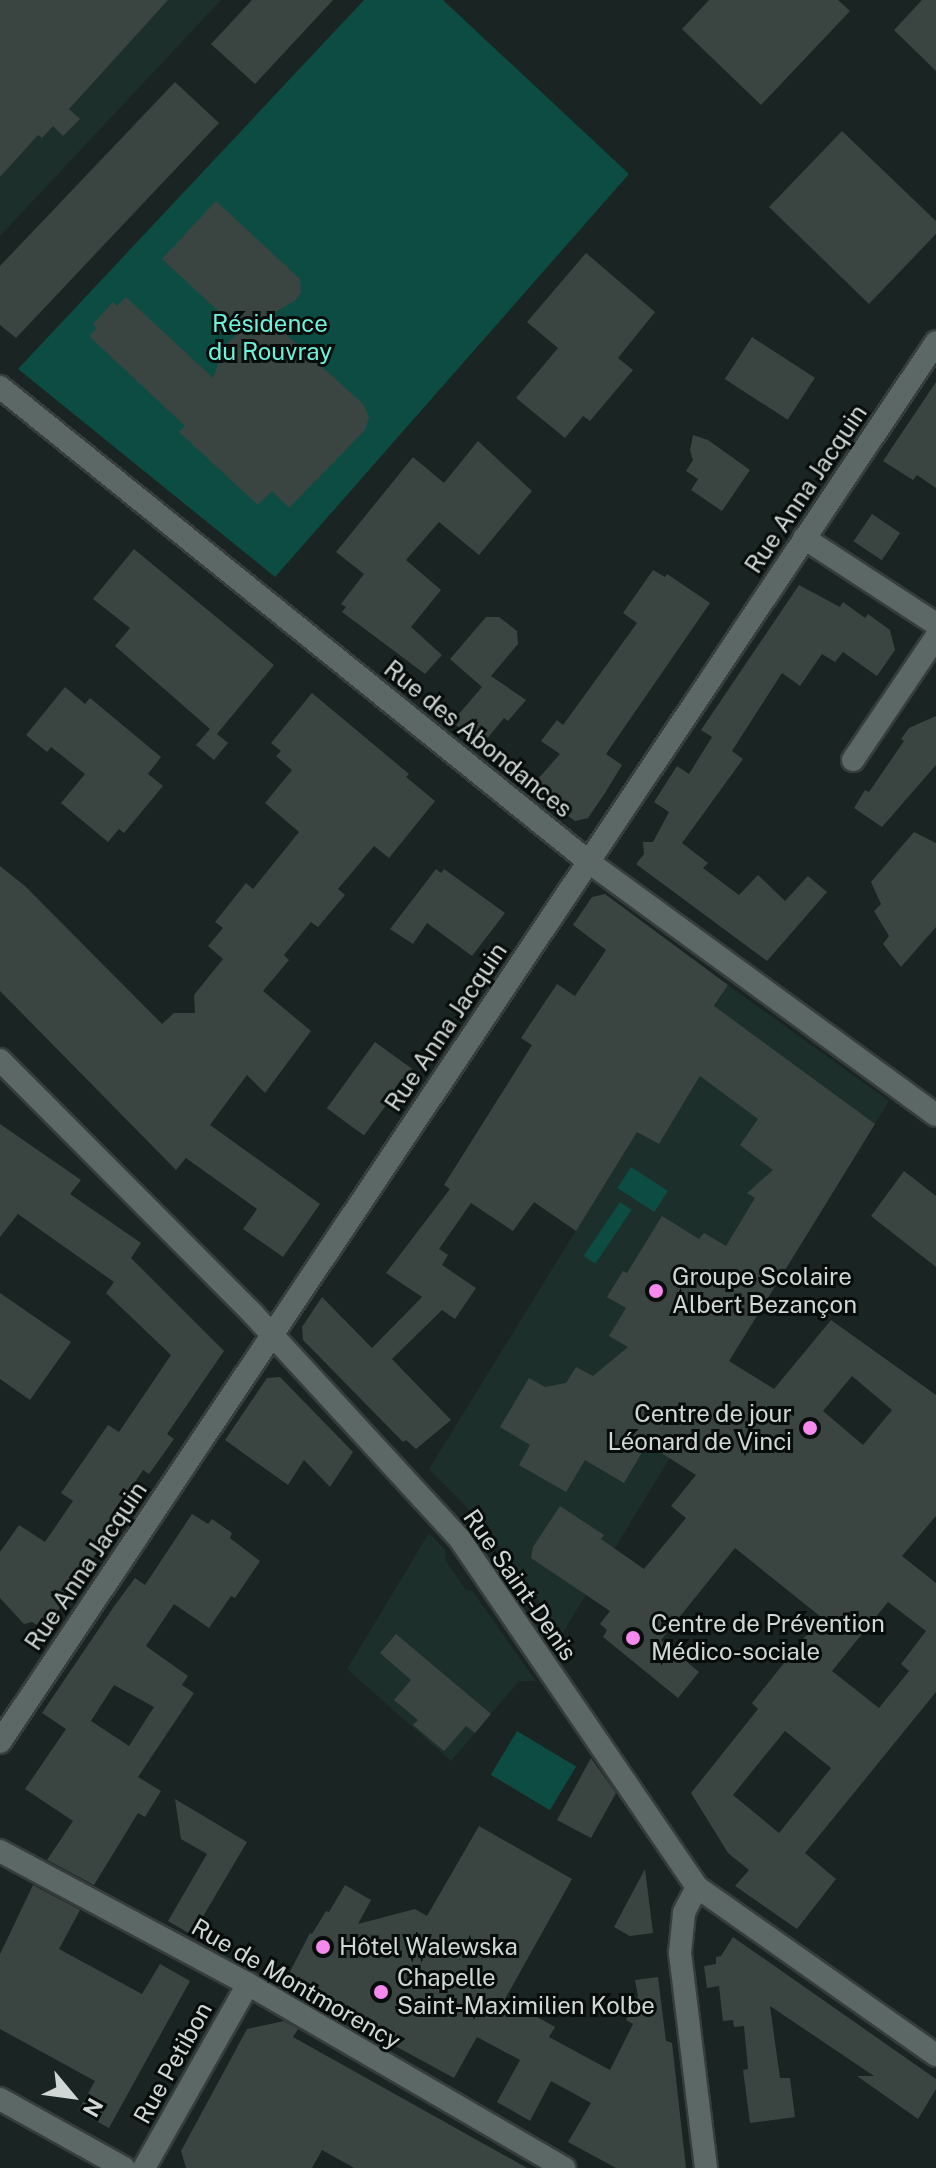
<!DOCTYPE html>
<meta charset="utf-8">
<style>
body{margin:0}
#map{position:relative;width:936px;height:2168px;overflow:hidden;background:#1a2422;font-family:"Public Sans",sans-serif}
div>[style]{position:absolute}
[style*='--x']{left:calc(var(--x)*1px);top:calc(var(--y)*1px);width:calc(var(--w)*1px);rotate:calc(var(--a)*1deg)}
.built>*{inset:0;background:#1d2f2b}
.green>*{inset:0;background:#0d4c42;transform-origin:0 0}
.building>*{inset:0;background:#3a4542;transform-origin:0 0}
.roads{filter:drop-shadow(2px 0 #363d3c) drop-shadow(-2px 0 #363d3c) drop-shadow(0 2px #363d3c) drop-shadow(0 -2px #363d3c)}
.minor>*{height:22px;margin:-11px;padding:0 11px;transform-origin:11px;border-radius:11px;background:#5c6865}
.dots>*{width:22px;height:22px;translate:-50% -50%;box-sizing:border-box;border:4px solid #080c0b;border-radius:50%}
span{translate:-50% -50%;white-space:nowrap;text-align:center;line-height:1.15;-webkit-text-stroke:6px #080c0b;paint-order:stroke}
.park-label{font-size:24px;color:#6ff2db}
.street-label{font-size:24px;color:#d0d7d5}
.poi-label{font-size:24px;color:#d0d7d5}
.left{translate:0 -50%;text-align:left}
.right{translate:-100% -50%;text-align:right}
.north{position:absolute;left:32px;top:2056px;width:80px;height:80px;-webkit-text-stroke:6px #080c0b;paint-order:stroke;rotate:119deg;font-size:22px;font-weight:700;line-height:32px;text-align:center;color:#d0d7d5}
.north::after{content:'';display:block;margin:auto;width:28px;height:36px;background:#d0d7d5;clip-path:polygon(50% 0,100% 100%,50% 72%,0 100%)}
</style>
<div id="map">
<div class="built">
<i style="clip-path:polygon(0 0,221px 0,0 236px)"></i>
<i style="clip-path:polygon(728px 985px,889px 1101px,562px 1634px,485px 1526px,429px 1469px,644px 1120px,646px 1137px,659px 1144px,698px 1080px,678px 1065px)"></i>
<i style="clip-path:polygon(429px 1533px,445px 1550px,446px 1561px,465px 1589px,473px 1592px,536px 1681px,519px 1681px,451px 1761px,347px 1669px)"></i>
</div>
<div class="green">
<i style="clip-path:polygon(364px 0,443px 0,629px 174px,275px 577px,18px 369px)"></i>
<i style="left:631px;top:1167px;width:44px;height:25px;rotate:33deg"></i>
<i style="left:620px;top:1202px;width:14px;height:65px;rotate:34deg"></i>
<i style="left:517px;top:1731px;width:69px;height:51px;rotate:31deg"></i>
</div>
<div class="building">
<i style="clip-path:polygon(0 0,168px 0,69px 109px,80px 119px,63px 136px,53px 126px,42px 138px,38px 135px,0 177px)"></i>
<i style="clip-path:polygon(252px 0,333px 0,255px 84px,211px 44px)"></i>
<i style="clip-path:polygon(709px 0,838px 0,850px 11px,761px 105px,682px 29px)"></i>
<i style="clip-path:polygon(922px 0,936px 0,936px 71px,894px 30px)"></i>
<i style="clip-path:polygon(175px 82px,219px 123px,16px 338px,0 325px,0 266px)"></i>
<i style="clip-path:polygon(842px 131px,936px 221px,936px 234px,869px 304px,769px 207px)"></i>
<i style="clip-path:polygon(216px 201px,300px 279px,301px 292px,296px 300px,267px 317px,363px 404px,369px 417px,365px 430px,289px 508px,272px 491px,258px 505px,179px 432px,185px 426px,89px 336px,97px 328px,93px 324px,113px 302px,117px 306px,126px 297px,213px 378px,225px 346px,240px 331px,162px 259px)"></i>
<i style="clip-path:polygon(586px 253px,655px 312px,618px 358px,633px 370px,590px 421px,583px 416px,565px 438px,516px 398px,558px 348px,527px 322px)"></i>
<i style="left:752px;top:337px;width:75px;height:50px;rotate:33deg"></i>
<i style="clip-path:polygon(936px 382px,936px 488px,917px 475px,913px 480px,883px 461px)"></i>
<i style="clip-path:polygon(693px 435px,708px 440px,750px 470px,722px 511px,691px 490px,698px 479px,686px 471px,693px 460px,690px 450px)"></i>
<i style="clip-path:polygon(478px 441px,532px 491px,479px 555px,439px 522px,406px 560px,441px 590px,411px 627px,442px 655px,425px 674px,342px 612px,346px 607px,341px 604px,364px 574px,336px 552px,413px 457px,444px 483px)"></i>
<i style="left:872px;top:514px;width:34px;height:33px;rotate:34deg"></i>
<i style="clip-path:polygon(134px 549px,274px 665px,217px 734px,228px 743px,214px 760px,196px 745px,210px 729px,115px 646px,130px 628px,93px 599px)"></i>
<i style="clip-path:polygon(653px 570px,665px 577px,667px 574px,710px 603px,606px 754px,622px 765px,605px 793px,588px 818px,575px 821px,530px 788px,560px 754px,541px 741px,557px 720px,563px 725px,637px 623px,623px 613px)"></i>
<i style="clip-path:polygon(799px 585px,840px 607px,843px 602px,865px 618px,868px 614px,890px 630px,895px 650px,877px 676px,843px 652px,835px 662px,822px 654px,800px 686px,782px 673px,732px 751px,743px 759px,682px 843px,708px 863px,703px 868px,739px 895px,758px 875px,785px 901px,808px 876px,827px 892px,767px 961px,636px 864px,644px 854px,643px 842px,653px 842px,669px 812px,654px 802px,677px 766px,689px 774px,712px 737px,701px 730px)"></i>
<i style="clip-path:polygon(486px 617px,499px 617px,517px 631px,518px 644px,491px 676px,526px 700px,508px 721px,504px 718px,482px 745px,452px 722px,482px 687px,450px 659px)"></i>
<i style="clip-path:polygon(65px 687px,85px 704px,90px 698px,161px 757px,148px 774px,163px 786px,124px 833px,119px 829px,108px 842px,61px 803px,85px 774px,51px 747px,47px 752px,26px 735px)"></i>
<i style="clip-path:polygon(312px 693px,409px 774px,406px 777px,435px 801px,389px 858px,374px 846px,338px 889px,345px 895px,318px 927px,311px 922px,284px 955px,289px 960px,263px 991px,311px 1031px,265px 1093px,247px 1075px,210px 1125px,320px 1204px,283px 1257px,243px 1229px,257px 1209px,186px 1158px,176px 1170px,0 991px,0 866px,25px 886px,162px 1024px,174px 1013px,195px 1013px,194px 995px,223px 959px,208px 946px,223px 928px,215px 922px,246px 883px,253px 889px,299px 832px,265px 803px,292px 770px,276px 756px,281px 751px,271px 743px)"></i>
<i style="clip-path:polygon(936px 716px,936px 765px,882px 827px,854px 808px,865px 790px,869px 792px,904px 741px,901px 739px,909px 728px)"></i>
<i style="clip-path:polygon(914px 832px,936px 843px,936px 927px,901px 967px,883px 944px,889px 936px,874px 911px,881px 904px,871px 882px)"></i>
<i style="clip-path:polygon(436px 869px,441px 873px,444px 869px,505px 913px,472px 956px,427px 923px,413px 944px,390px 929px)"></i>
<i style="clip-path:polygon(evenodd,605px 894px,728px 985px,714px 1006px,875px 1124px,729px 1361px,774px 1389px,831px 1320px,936px 1395px,936px 1516px,902px 1556px,936px 1583px,936px 1692px,805px 1853px,836px 1879px,797px 1929px,735px 1886px,749px 1870px,728px 1853px,691px 1793px,758px 1709px,752px 1703px,821px 1617px,735px 1548px,661px 1640px,699px 1672px,678px 1698px,603px 1637px,607px 1630px,600px 1624px,610px 1611px,531px 1558px,533px 1547px,560px 1506px,604px 1535px,601px 1539px,644px 1569px,686px 1518px,671px 1506px,696px 1475px,647px 1444px,624px 1483px,585px 1460px,566px 1492px,519px 1465px,530px 1445px,500px 1427px,529px 1378px,545px 1387px,566px 1383px,576px 1367px,593px 1376px,628px 1347px,609px 1336px,626px 1308px,607px 1297px,623px 1271px,627px 1273px,662px 1216px,699px 1239px,704px 1233px,726px 1246px,755px 1198px,747px 1193px,773px 1170px,740px 1145px,758px 1119px,700px 1076px,659px 1144px,637px 1132px,576px 1231px,534px 1202px,513px 1231px,471px 1203px,439px 1249px,448px 1255px,442px 1265px,476px 1288px,455px 1319px,442px 1310px,392px 1359px,451px 1420px,416px 1449px,406px 1440px,403px 1442px,303px 1340px,302px 1327px,322px 1297px,372px 1348px,422px 1297px,386px 1273px,450px 1189px,444px 1185px,532px 1045px,521px 1038px,557px 984px,575px 996px,606px 950px,573px 925px,592px 897px,605px 894px,852px 1376px,892px 1410px,863px 1445px,823px 1411px,852px 1376px,605px 894px,888px 1602px,926px 1631px,901px 1664px,909px 1671px,879px 1708px,832px 1671px,888px 1602px,605px 894px,785px 1731px,831px 1768px,779px 1833px,733px 1795px,785px 1731px)"></i>
<i style="left:375px;top:1042px;width:46px;height:82px;rotate:36deg"></i>
<i style="clip-path:polygon(0 1124px,81px 1180px,70px 1194px,141px 1243px,131px 1258px,224px 1351px,167px 1434px,174px 1439px,149px 1474px,143px 1470px,107px 1524px,113px 1528px,45px 1630px,32px 1622px,24px 1624px,0 1598px,0 1552px,19px 1525px,45px 1542px,73px 1501px,61px 1493px,108px 1425px,119px 1432px,171px 1355px,106px 1293px,114px 1282px,18px 1214px,0 1237px)"></i>
<i style="clip-path:polygon(904px 1171px,936px 1196px,936px 1267px,871px 1216px)"></i>
<i style="clip-path:polygon(0 1293px,71px 1342px,30px 1400px,0 1379px)"></i>
<i style="clip-path:polygon(280px 1377px,353px 1452px,330px 1487px,304px 1460px,288px 1485px,225px 1440px,267px 1378px)"></i>
<i style="clip-path:polygon(evenodd,192px 1514px,208px 1524px,212px 1519px,232px 1533px,230px 1538px,260px 1561px,235px 1598px,231px 1596px,209px 1628px,174px 1604px,146px 1646px,188px 1676px,182px 1685px,194px 1693px,138px 1777px,161px 1791px,145px 1817px,138px 1813px,94px 1885px,47px 1860px,73px 1821px,25px 1789px,66px 1729px,42px 1713px,115px 1605px,135px 1578px,145px 1585px,192px 1514px,114px 1685px,154px 1707px,129px 1746px,91px 1721px,114px 1685px)"></i>
<i style="clip-path:polygon(396px 1634px,491px 1714px,475px 1733px,466px 1726px,444px 1751px,413px 1725px,418px 1720px,394px 1700px,411px 1680px,380px 1653px)"></i>
<i style="clip-path:polygon(591px 1758px,616px 1793px,591px 1838px,557px 1820px)"></i>
<i style="clip-path:polygon(175px 1799px,247px 1842px,192px 1935px,168px 1921px,207px 1854px,181px 1839px)"></i>
<i style="clip-path:polygon(479px 1826px,572px 1879px,505px 1999px,555px 2027px,549px 2037px,610px 2070px,633px 2024px,626px 2020px,638px 1996px,635px 1980px,658px 1977px,666px 2041px,672px 2043px,686px 2168px,616px 2168px,568px 2142px,591px 2103px,551px 2081px,530px 2121px,497px 2102px,520px 2060px,477px 2037px,454px 2078px,283px 1985px,310px 1933px,312px 1934px,326px 1911px,329px 1912px,345px 1885px,371px 1900px,358px 1924px,415px 1909px,427px 1916px)"></i>
<i style="clip-path:polygon(645px 1869px,653px 1933px,630px 1936px,614px 1927px)"></i>
<i style="clip-path:polygon(33px 1885px,80px 1910px,59px 1949px,142px 1994px,160px 1964px,190px 1981px,109px 2128px,78px 2111px,95px 2081px,0 2029px,0 1954px)"></i>
<i style="clip-path:polygon(733px 1937px,936px 2079px,936px 2089px,918px 2119px,857px 2076px,874px 2076px,770px 2006px,780px 2078px,790px 2078px,795px 2117px,750px 2123px,743px 2070px,748px 2069px,744px 2026px,734px 2027px,733px 2020px,723px 2021px,719px 1986px,707px 1988px,704px 1966px,716px 1964px,716px 1957px,721px 1956px)"></i>
<i style="clip-path:polygon(284px 2021px,298px 2029px,293px 2037px,527px 2168px,354px 2168px,322px 2150px,312px 2168px,186px 2168px,181px 2151px,247px 2029px)"></i>
</div>
<div class="roads">
<div class="minor">
<i style="--x:0;--y:387;--w:757;--a:38.88"></i>
<i style="--x:589;--y:862;--w:429;--a:36.1"></i>
<i style="--x:804;--y:538;--w:158;--a:33.1"></i>
<i style="--x:853;--y:760;--w:148;--a:-56"></i>
<i style="--x:0;--y:1060;--w:359;--a:45.1"></i>
<i style="--x:253;--y:1314;--w:304;--a:47.4"></i>
<i style="--x:459;--y:1538;--w:422;--a:55.7"></i>
<i style="--x:697;--y:1887;--w:292;--a:35.1"></i>
<i style="--x:0;--y:1742;--w:1684;--a:-56.23"></i>
<i style="--x:0;--y:1851;--w:281;--a:28.2"></i>
<i style="--x:248;--y:1984;--w:366;--a:30.2"></i>
<i style="--x:697;--y:1887;--w:29;--a:117"></i>
<i style="--x:684;--y:1913;--w:40;--a:95.7"></i>
<i style="--x:680;--y:1953;--w:217;--a:83.1"></i>
<i style="--x:0;--y:2099;--w:142;--a:29.1"></i>
<i style="--x:144;--y:2168;--w:211;--a:-60.5"></i>
</div>
</div>
<div class="dots">
<i style="left:656px;top:1291px;background:#f689ee"></i>
<i style="left:810px;top:1428px;background:#f689ee"></i>
<i style="left:633px;top:1638px;background:#f689ee"></i>
<i style="left:323px;top:1947px;background:#f689ee"></i>
<i style="left:381px;top:1992px;background:#f689ee"></i>
</div>
<div class="park-label">
<span style="left:270px;top:338px">Résidence<br>du Rouvray</span>
</div>
<div class="street-label">
<span style="left:806px;top:489px;rotate:-56deg">Rue Anna Jacquin</span>
<span style="left:478px;top:739px;rotate:39deg">Rue des Abondances</span>
<span style="left:446px;top:1027px;rotate:-56deg">Rue Anna Jacquin</span>
<span style="left:86px;top:1566px;rotate:-56deg">Rue Anna Jacquin</span>
<span style="left:520px;top:1585px;rotate:55deg">Rue Saint-Denis</span>
<span style="left:296px;top:1984px;rotate:30deg">Rue de Montmorency</span>
<span style="left:173px;top:2063px;rotate:-61deg">Rue Petibon</span>
</div>
<div class="poi-label">
<span class="left" style="left:672px;top:1291px">Groupe Scolaire<br>Albert Bezançon</span>
<span class="right" style="left:792px;top:1428px">Centre de jour<br>Léonard de Vinci</span>
<span class="left" style="left:651px;top:1638px">Centre de Prévention<br>Médico-sociale</span>
<span class="left" style="left:339px;top:1947px">Hôtel Walewska</span>
<span class="left" style="left:397px;top:1992px">Chapelle<br>Saint-Maximilien Kolbe</span>
</div>
<div class="north">N</div>
</div>
